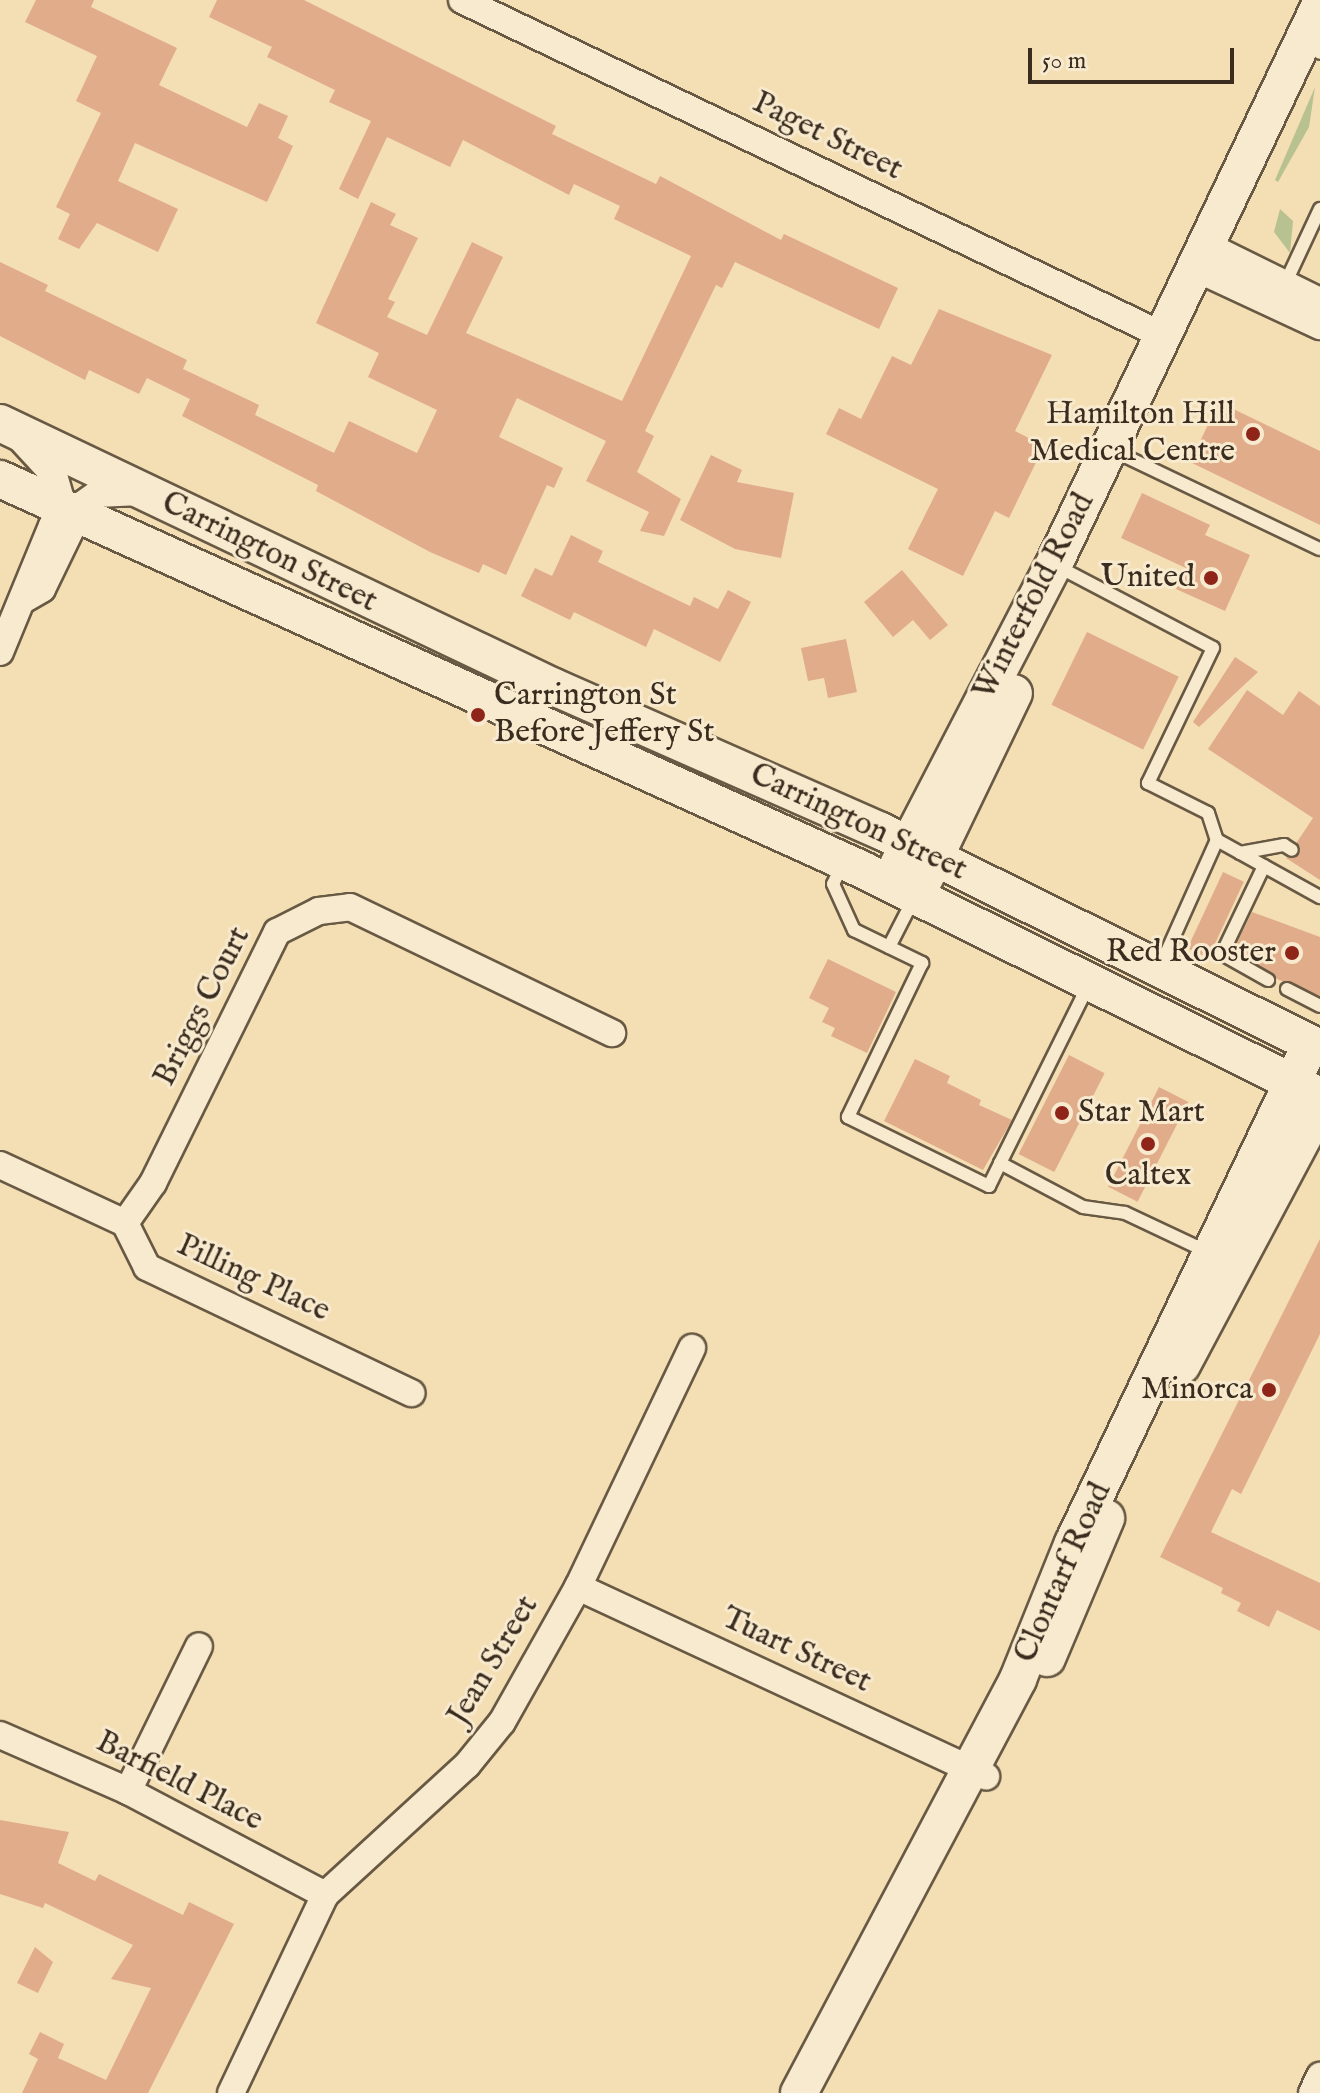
<!DOCTYPE html>
<style>
body{margin:0}
#map{position:relative;width:1320px;height:2093px;overflow:hidden;background:#f4deb4;font-family:"IM FELL English",serif}
div>[style]{position:absolute}
[style*='--x']{left:calc(var(--x)*1px);top:calc(var(--y)*1px);width:calc(var(--w)*1px);rotate:calc(var(--a)*1deg)}
.green>*{inset:0;background:#b8c290}
.building>*{inset:0;background:#e1ac89;transform-origin:0 0}
.roads{filter:drop-shadow(2px 0 #685944) drop-shadow(-2px 0 #685944) drop-shadow(0 2px #685944) drop-shadow(0 -2px #685944)}
.lane>*{height:12px;margin:-6px;padding:0 6px;transform-origin:6px;border-radius:6px;background:#f8eace}
.street>*{height:26px;margin:-13px;padding:0 13px;transform-origin:13px;border-radius:13px;background:#f8eace}
.secondary>*{height:36px;margin:-18px;padding:0 18px;transform-origin:18px;border-radius:18px;background:#f8eace}
.dots>*{width:22px;height:22px;translate:-50% -50%;box-sizing:border-box;border:4px solid #f8eace;border-radius:50%}
span{translate:-50% -50%;white-space:nowrap;text-align:center;line-height:1.15;-webkit-text-stroke:6px #f8eace;paint-order:stroke}
.street-label{font-size:32px;color:#3a2d1f}
.poi-label{font-size:32px;color:#3a2d1f}
.right{translate:-100% -50%;text-align:right}
.left{translate:0 -50%;text-align:left}
.scale{position:absolute;left:1028px;top:48px;width:206px;height:36px;box-sizing:border-box;border:4px solid #3a2d1f;border-top:0;padding-left:10px;font-size:24px;line-height:28px;white-space:nowrap;color:#3a2d1f;-webkit-text-stroke:6px #f8eace;paint-order:stroke}
</style>
<div id="map">
<div class="green">
<i style="clip-path:polygon(1315px 87px,1309px 127px,1278px 182px,1275px 180px)"></i>
<i style="clip-path:polygon(1280px 209px,1293px 221px,1290px 253px,1274px 232px)"></i>
</div>
<div class="building">
<i style="clip-path:polygon(36px 0,94px 0,91px 7px,177px 48px,159px 85px,247px 127px,259px 103px,288px 116px,278px 138px,293px 146px,267px 202px,135px 143px,118px 181px,178px 209px,158px 252px,97px 223px,79px 249px,58px 239px,70px 214px,56px 207px,101px 113px,76px 101px,97px 56px,25px 22px)"></i>
<i style="clip-path:polygon(217px 0,304px 0,556px 126px,552px 134px,656px 184px,660px 176px,781px 240px,784px 234px,898px 288px,879px 329px,735px 262px,722px 288px,716px 285px,645px 431px,654px 436px,637px 472px,681px 499px,664px 536px,640px 531px,649px 512px,586px 481px,606px 441px,517px 398px,499px 437px,563px 468px,554px 488px,547px 485px,506px 575px,483px 564px,479px 573px,430px 552px,316px 491px,318px 485px,182px 416px,190px 399px,147px 378px,139px 394px,89px 370px,85px 380px,0 336px,0 262px,48px 285px,45px 291px,187px 360px,183px 369px,259px 405px,255px 415px,334px 453px,349px 421px,417px 453px,437px 410px,368px 377px,379px 353px,316px 323px,371px 202px,396px 214px,390px 225px,418px 238px,388px 299px,395px 302px,387px 317px,427px 335px,472px 242px,503px 257px,466px 333px,622px 401px,691px 256px,614px 219px,620px 206px,574px 184px,569px 195px,463px 140px,450px 167px,387px 137px,358px 199px,339px 189px,371px 121px,329px 102px,335px 90px,267px 57px,272px 47px,209px 17px)"></i>
<i style="clip-path:polygon(939px 309px,1052px 355px,1015px 431px,1044px 446px,1009px 518px,995px 511px,963px 576px,908px 549px,938px 489px,826px 434px,839px 408px,861px 419px,892px 356px,911px 365px)"></i>
<i style="clip-path:polygon(1219px 402px,1320px 451px,1320px 525px,1190px 462px)"></i>
<i style="clip-path:polygon(711px 455px,742px 470px,737px 482px,794px 493px,781px 558px,735px 549px,680px 520px)"></i>
<i style="clip-path:polygon(1142px 493px,1210px 525px,1205px 535px,1250px 555px,1225px 611px,1176px 589px,1186px 568px,1121px 538px)"></i>
<i style="clip-path:polygon(571px 535px,603px 551px,598px 562px,690px 606px,694px 597px,718px 609px,728px 590px,751px 602px,720px 662px,654px 629px,646px 647px,574px 612px,570px 620px,521px 596px,535px 568px,552px 576px)"></i>
<i style="clip-path:polygon(902px 570px,948px 625px,930px 640px,913px 620px,893px 637px,864px 602px)"></i>
<i style="left:1087px;top:632px;width:102px;height:81px;rotate:26deg"></i>
<i style="clip-path:polygon(846px 639px,857px 692px,828px 698px,824px 678px,808px 681px,801px 648px)"></i>
<i style="clip-path:polygon(1235px 657px,1258px 672px,1199px 727px,1193px 722px)"></i>
<i style="clip-path:polygon(1247px 690px,1283px 715px,1299px 691px,1320px 706px,1320px 880px,1286px 858px,1299px 855px,1297px 842px,1313px 818px,1208px 749px)"></i>
<i style="left:1223px;top:872px;width:23px;height:84px;rotate:25deg"></i>
<i style="clip-path:polygon(1252px 912px,1320px 937px,1320px 996px,1277px 979px,1234px 949px)"></i>
<i style="clip-path:polygon(828px 959px,896px 992px,867px 1053px,831px 1036px,835px 1028px,822px 1022px,829px 1008px,809px 998px)"></i>
<i style="left:1069px;top:1055px;width:40px;height:111px;rotate:27deg"></i>
<i style="clip-path:polygon(915px 1059px,950px 1076px,947px 1083px,981px 1100px,979px 1105px,1012px 1120px,983px 1170px,884px 1121px)"></i>
<i style="left:1159px;top:1087px;width:33px;height:112px;rotate:27deg"></i>
<i style="clip-path:polygon(1320px 1239px,1320px 1334px,1241px 1494px,1232px 1489px,1211px 1532px,1320px 1583px,1320px 1631px,1277px 1610px,1269px 1627px,1237px 1611px,1241px 1603px,1221px 1593px,1223px 1588px,1160px 1557px)"></i>
<i style="clip-path:polygon(0 1820px,69px 1832px,58px 1863px,95px 1881px,99px 1874px,183px 1915px,189px 1902px,234px 1924px,148px 2093px,22px 2093px,38px 2059px,29px 2054px,40px 2032px,64px 2044px,58px 2058px,106px 2080px,151px 1988px,111px 1979px,133px 1945px,45px 1903px,43px 1908px,0 1894px)"></i>
<i style="clip-path:polygon(35px 1947px,53px 1962px,38px 1993px,17px 1983px)"></i>
</div>
<div class="roads">
<div class="lane">
<i style="--x:1319;--y:52;--w:1;--a:45"></i>
<i style="--x:1285;--y:284;--w:83;--a:-65"></i>
<i style="--x:1112;--y:450;--w:230;--a:25.5"></i>
<i style="--x:1057;--y:566;--w:176;--a:27.7"></i>
<i style="--x:1213;--y:648;--w:150;--a:115.7"></i>
<i style="--x:1148;--y:783;--w:67;--a:26.6"></i>
<i style="--x:1208;--y:813;--w:28;--a:72"></i>
<i style="--x:1240;--y:853;--w:45;--a:-10.3"></i>
<i style="--x:1284;--y:845;--w:9;--a:32"></i>
<i style="--x:842;--y:865;--w:21;--a:115"></i>
<i style="--x:833;--y:884;--w:51;--a:65.5"></i>
<i style="--x:854;--y:930;--w:76;--a:25.9"></i>
<i style="--x:922;--y:963;--w:171;--a:115.7"></i>
<i style="--x:848;--y:1117;--w:157;--a:26.1"></i>
<i style="--x:989;--y:1186;--w:25;--a:-64"></i>
<i style="--x:1264;--y:866;--w:98;--a:115.5"></i>
<i style="--x:1222;--y:954;--w:53;--a:29.5"></i>
<i style="--x:889;--y:947;--w:53;--a:-62.9"></i>
<i style="--x:1161;--y:965;--w:137;--a:-65.9"></i>
<i style="--x:1217;--y:840;--w:118;--a:29"></i>
<i style="--x:1088;--y:986;--w:198;--a:116.4"></i>
<i style="--x:1000;--y:1163;--w:94;--a:27.9"></i>
<i style="--x:1083;--y:1207;--w:42;--a:8.1"></i>
<i style="--x:1125;--y:1213;--w:92;--a:25.2"></i>
<i style="--x:1287;--y:989;--w:37;--a:27"></i>
</div>
<div class="street">
<i style="--x:462;--y:0;--w:776;--a:25.57"></i>
<i style="--x:1206;--y:245;--w:127;--a:26.2"></i>
<i style="--x:1195;--y:268;--w:138;--a:24.9"></i>
<i style="--x:20;--y:438;--w:50;--a:47.4"></i>
<i style="--x:54;--y:475;--w:58;--a:74.1"></i>
<i style="--x:70;--y:531;--w:64;--a:115.8"></i>
<i style="--x:42;--y:589;--w:20;--a:150"></i>
<i style="--x:0;--y:652;--w:136;--a:-67.6"></i>
<i style="--x:52;--y:526;--w:55;--a:-35.4"></i>
<i style="--x:97;--y:494;--w:43;--a:-2.7"></i>
<i style="--x:0;--y:1165;--w:138;--a:24.9"></i>
<i style="--x:125;--y:1223;--w:49;--a:63.4"></i>
<i style="--x:147;--y:1267;--w:293;--a:25.5"></i>
<i style="--x:125;--y:1223;--w:49;--a:-55"></i>
<i style="--x:153;--y:1183;--w:280;--a:-63.7"></i>
<i style="--x:277;--y:932;--w:47;--a:-26.6"></i>
<i style="--x:319;--y:911;--w:31;--a:-7"></i>
<i style="--x:350;--y:907;--w:291;--a:25.7"></i>
<i style="--x:578;--y:1587;--w:450;--a:24.9"></i>
<i style="--x:0;--y:1735;--w:140;--a:23.6"></i>
<i style="--x:128;--y:1791;--w:223;--a:27.8"></i>
<i style="--x:128;--y:1791;--w:161;--a:-63.9"></i>
<i style="--x:231;--y:2093;--w:219;--a:-64.6"></i>
<i style="--x:325;--y:1895;--w:193;--a:-42.5"></i>
<i style="--x:467;--y:1765;--w:55;--a:-50.9"></i>
<i style="--x:502;--y:1722;--w:155;--a:-60.6"></i>
<i style="--x:578;--y:1587;--w:265;--a:-64.5"></i>
<i style="--x:1312;--y:2093;--w:19;--a:-65"></i>
</div>
<div class="secondary">
<i style="--x:0;--y:423;--w:614;--a:25.48"></i>
<i style="--x:554;--y:687;--w:357;--a:23.8"></i>
<i style="--x:881;--y:831;--w:490;--a:26.3"></i>
<i style="--x:0;--y:479;--w:947;--a:24.37"></i>
<i style="--x:863;--y:870;--w:510;--a:26.31"></i>
<i style="--x:898;--y:865;--w:339;--a:-62.6"></i>
<i style="--x:1054;--y:564;--w:619;--a:-64.55"></i>
<i style="--x:925;--y:878;--w:205;--a:-64.3"></i>
<i style="--x:1182;--y:1365;--w:294;--a:-62"></i>
<i style="--x:1047;--y:1658;--w:152;--a:-67.1"></i>
<i style="--x:799;--y:2093;--w:468;--a:-62.1"></i>
<i style="--x:1018;--y:1679;--w:147;--a:-68"></i>
<i style="--x:1073;--y:1543;--w:535;--a:-64.54"></i>
</div>
</div>
<div class="dots">
<i style="left:1253px;top:434px;background:#8f2418"></i>
<i style="left:1211px;top:578px;background:#8f2418"></i>
<i style="left:478px;top:715px;background:#8f2418"></i>
<i style="left:1292px;top:953px;background:#8f2418"></i>
<i style="left:1062px;top:1113px;background:#8f2418"></i>
<i style="left:1148px;top:1144px;background:#8f2418"></i>
<i style="left:1269px;top:1390px;background:#8f2418"></i>
</div>
<div class="street-label">
<span style="left:827px;top:137px;rotate:26deg">Paget Street</span>
<span style="left:269px;top:553px;rotate:26deg">Carrington Street</span>
<span style="left:1035px;top:597px;rotate:-63deg">Winterfold Road</span>
<span style="left:858px;top:823px;rotate:25deg">Carrington Street</span>
<span style="left:203px;top:1007px;rotate:-63deg">Briggs Court</span>
<span style="left:253px;top:1279px;rotate:25deg">Pilling Place</span>
<span style="left:1064px;top:1573px;rotate:-66deg">Clontarf Road</span>
<span style="left:796px;top:1651px;rotate:25deg">Tuart Street</span>
<span style="left:494px;top:1661px;rotate:-59deg">Jean Street</span>
<span style="left:179px;top:1782px;rotate:27deg">Barfield Place</span>
</div>
<div class="poi-label">
<span class="right" style="left:1235px;top:434px">Hamilton Hill<br>Medical Centre</span>
<span class="right" style="left:1195px;top:578px">United</span>
<span class="left" style="left:494px;top:715px">Carrington St<br>Before Jeffery St</span>
<span class="right" style="left:1276px;top:953px">Red Rooster</span>
<span class="left" style="left:1078px;top:1113px">Star Mart</span>
<span style="left:1148px;top:1176px">Caltex</span>
<span class="right" style="left:1253px;top:1390px">Minorca</span>
</div>
<div class="scale">50 m</div>
</div>
